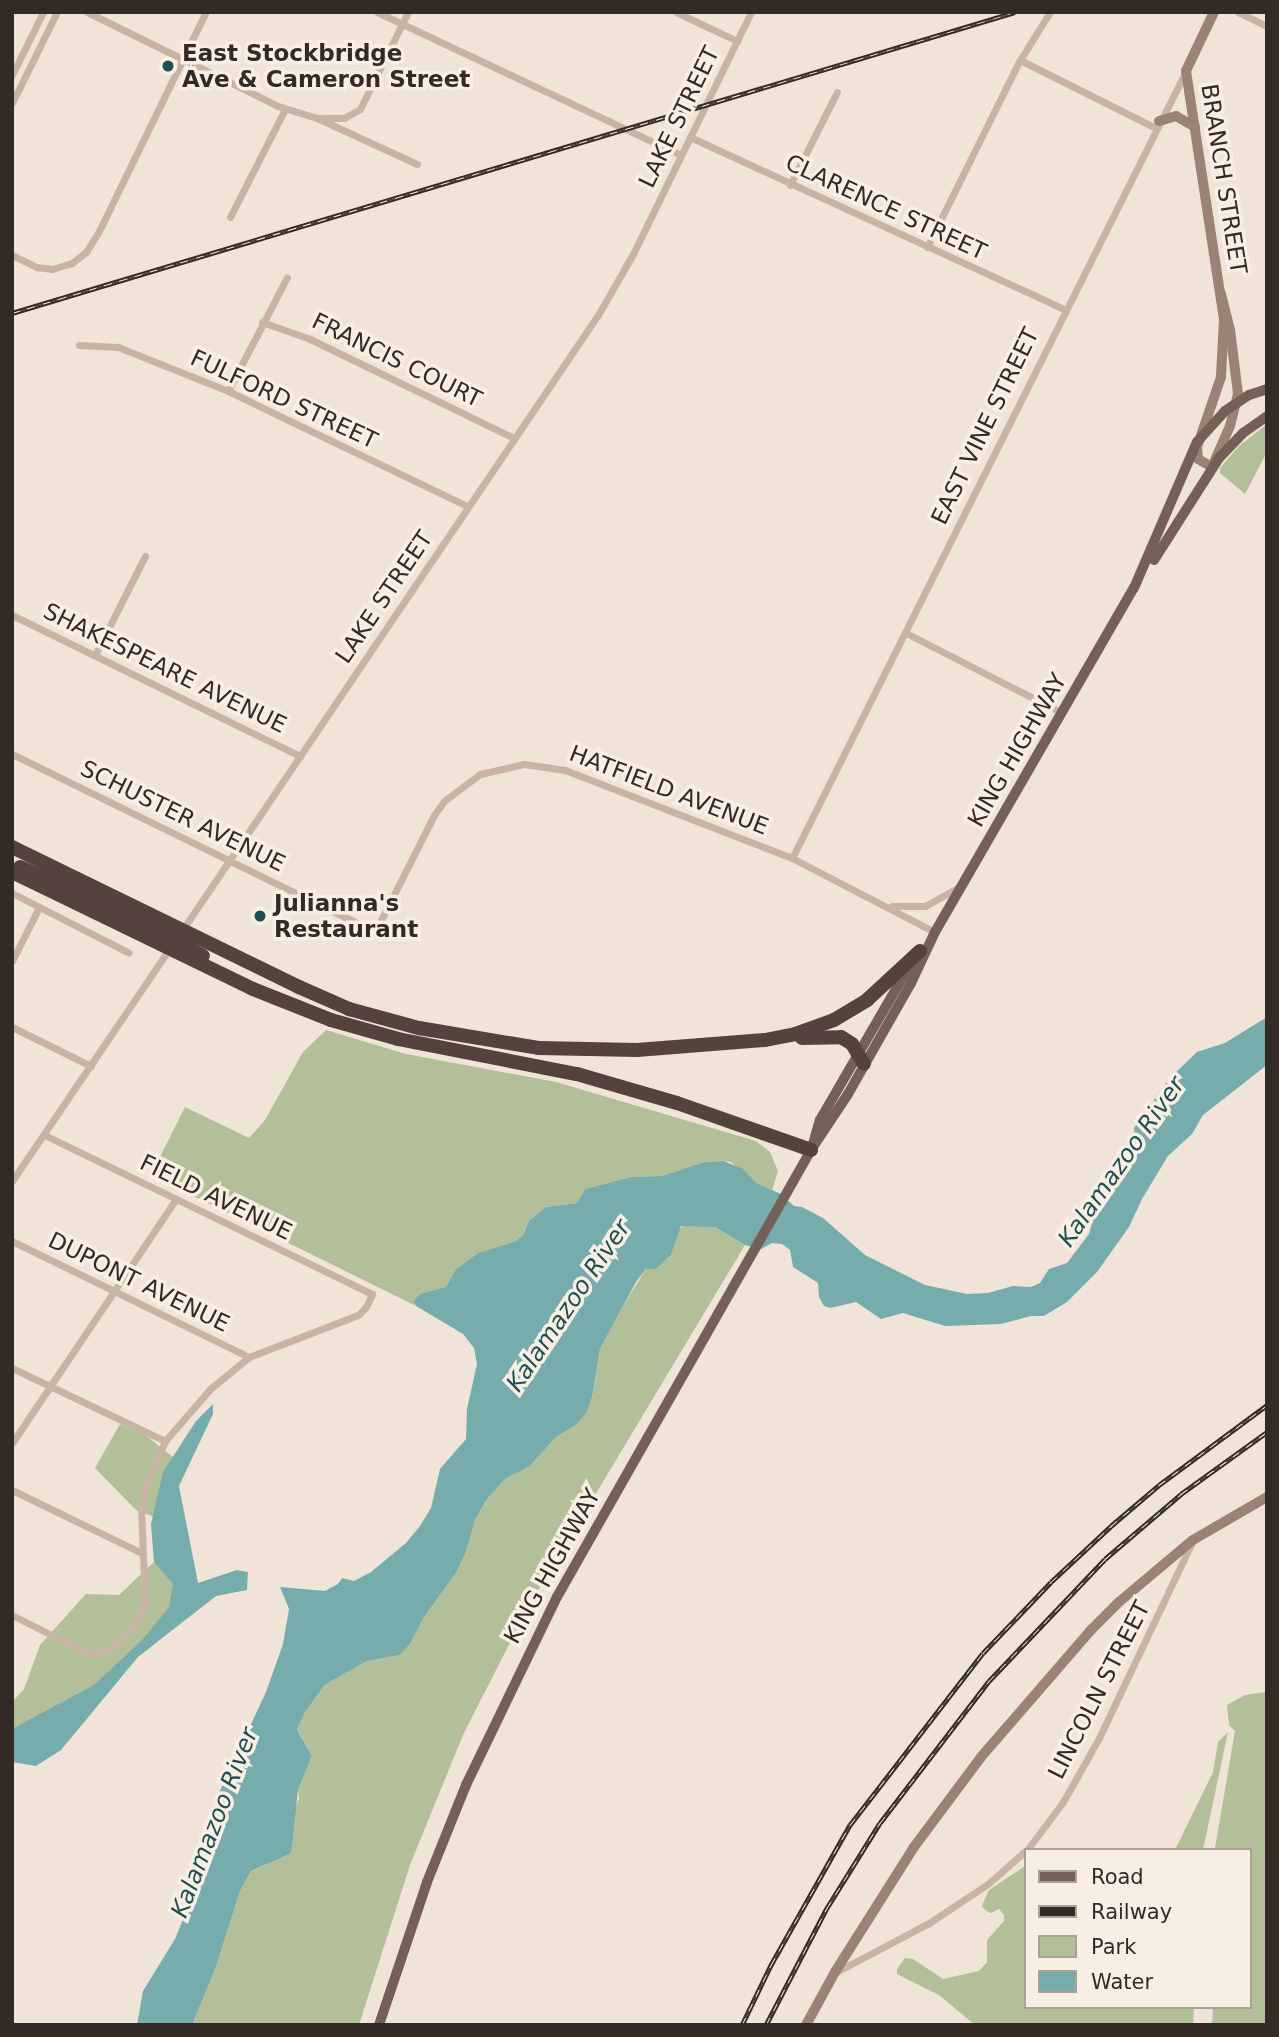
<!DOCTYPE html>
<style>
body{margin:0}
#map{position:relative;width:1279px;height:2037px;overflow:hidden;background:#f0e4d8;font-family:"DejaVu Sans",sans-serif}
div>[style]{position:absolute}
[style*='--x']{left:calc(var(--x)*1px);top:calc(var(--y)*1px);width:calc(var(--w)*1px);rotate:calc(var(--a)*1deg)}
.green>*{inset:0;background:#b3bf98}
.water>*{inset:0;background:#77acad}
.street>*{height:7px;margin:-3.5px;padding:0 3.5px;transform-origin:3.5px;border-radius:3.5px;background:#c8b4a4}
.secondary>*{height:10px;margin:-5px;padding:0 5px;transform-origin:5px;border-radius:5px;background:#9b8276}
.primary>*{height:10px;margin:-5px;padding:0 5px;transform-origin:5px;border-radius:5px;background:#756057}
.highway>*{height:14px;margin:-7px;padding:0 7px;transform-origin:7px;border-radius:7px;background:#54433d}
.rail>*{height:5px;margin-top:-2.5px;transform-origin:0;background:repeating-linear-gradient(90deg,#f8eee4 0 8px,#332a26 0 16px);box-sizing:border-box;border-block:2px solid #332a26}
.dots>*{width:19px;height:19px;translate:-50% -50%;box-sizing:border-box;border:4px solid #f8eee4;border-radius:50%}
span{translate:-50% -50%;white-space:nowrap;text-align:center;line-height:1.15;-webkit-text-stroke:7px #f8eee4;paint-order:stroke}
.poi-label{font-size:23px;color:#332a26;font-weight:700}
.left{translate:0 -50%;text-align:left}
.street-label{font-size:23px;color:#332a26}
.water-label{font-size:24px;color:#1c5154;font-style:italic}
.frame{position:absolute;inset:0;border:14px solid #332a26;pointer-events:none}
.legend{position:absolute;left:1024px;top:1848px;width:228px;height:161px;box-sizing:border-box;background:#f8eee4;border:2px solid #a9a098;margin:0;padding:9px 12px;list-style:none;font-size:21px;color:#332a26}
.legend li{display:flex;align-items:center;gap:14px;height:35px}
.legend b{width:35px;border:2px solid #a9a098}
</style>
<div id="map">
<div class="green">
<i style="clip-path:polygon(1267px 424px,1267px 452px,1245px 494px,1220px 473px,1220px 468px,1239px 446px)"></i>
<i style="clip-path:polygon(326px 1030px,406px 1054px,556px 1082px,756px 1141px,770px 1152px,778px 1171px,772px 1191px,756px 1183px,731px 1162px,723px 1161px,704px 1162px,662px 1176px,631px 1177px,585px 1189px,577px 1203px,546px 1207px,529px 1221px,523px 1235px,516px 1241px,478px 1253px,456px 1269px,446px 1287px,420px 1295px,415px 1301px,416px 1306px,151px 1175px,185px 1107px,249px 1138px,265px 1120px,303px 1052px)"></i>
<i style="clip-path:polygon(686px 1224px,715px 1227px,745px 1245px,528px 1607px,463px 1735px,410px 1865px,359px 2025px,192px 2025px,216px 1967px,240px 1891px,251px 1871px,268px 1864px,299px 1799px,298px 1790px,312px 1756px,297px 1728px,305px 1712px,324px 1686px,333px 1680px,367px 1661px,400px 1655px,410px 1644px,424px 1617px,456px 1573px,466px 1552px,475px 1520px,487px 1499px,505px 1479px,530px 1466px,556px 1437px,576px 1425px,592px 1399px,600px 1349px,626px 1301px,646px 1269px,656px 1269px,671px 1255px,678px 1230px)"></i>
<i style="clip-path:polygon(120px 1424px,143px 1433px,174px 1458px,154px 1517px,136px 1510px,95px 1468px)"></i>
<i style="clip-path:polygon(154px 1562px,178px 1567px,184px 1601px,82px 1707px,12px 1735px,12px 1702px,24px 1689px,40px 1645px,86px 1594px,119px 1595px)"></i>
<i style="clip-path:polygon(1265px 1692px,1267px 2025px,1212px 2025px,1213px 2007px,1249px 2007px,1249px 1850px,1215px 1848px,1235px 1731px,1229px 1725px,1227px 1705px,1245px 1695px)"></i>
<i style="clip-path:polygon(1228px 1732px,1203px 1850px,1175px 1850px,1213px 1772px,1218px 1742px)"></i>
<i style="clip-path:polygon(1025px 1866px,1025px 2007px,1194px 2007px,1193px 2025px,975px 2025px,939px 1995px,897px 1974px,897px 1969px,905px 1958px,913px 1959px,943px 1979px,979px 1971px,987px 1962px,987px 1940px,1004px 1921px,1004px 1915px,999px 1909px,991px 1913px,986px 1911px,982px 1906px,984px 1901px,989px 1890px)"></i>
</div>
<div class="water">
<i style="clip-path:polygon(1267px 1017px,1267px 1065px,1203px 1115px,1192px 1134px,1168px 1156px,1142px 1199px,1129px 1227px,1097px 1272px,1067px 1302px,1044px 1316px,1031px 1316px,1001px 1324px,945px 1326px,903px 1313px,881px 1319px,856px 1302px,830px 1308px,824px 1306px,819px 1297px,818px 1283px,793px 1267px,790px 1250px,782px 1244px,772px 1243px,761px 1249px,745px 1245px,715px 1227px,681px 1226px,671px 1255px,656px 1269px,646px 1269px,636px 1282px,600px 1349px,592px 1398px,586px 1413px,576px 1425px,556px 1437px,530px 1466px,505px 1479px,487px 1499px,475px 1520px,466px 1552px,456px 1573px,424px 1617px,410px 1644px,400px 1655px,367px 1661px,333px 1680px,324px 1686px,305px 1712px,297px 1729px,312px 1756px,298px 1790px,291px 1853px,251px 1871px,240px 1891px,216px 1967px,192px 2025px,137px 2025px,143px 1991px,175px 1939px,186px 1912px,197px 1880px,217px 1797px,266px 1692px,283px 1644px,289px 1609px,280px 1587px,325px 1591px,338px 1584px,342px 1578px,354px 1581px,371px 1572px,406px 1543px,420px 1526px,431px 1508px,440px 1469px,466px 1439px,467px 1409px,477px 1364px,474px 1348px,463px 1334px,416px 1306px,414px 1301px,420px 1294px,446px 1287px,456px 1269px,478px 1253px,516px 1241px,523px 1235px,529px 1221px,546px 1207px,577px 1203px,585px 1189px,631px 1177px,662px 1176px,704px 1162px,723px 1161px,742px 1168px,756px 1183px,781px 1194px,794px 1206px,802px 1207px,823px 1218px,865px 1255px,925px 1285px,967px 1294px,988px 1293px,1013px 1286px,1031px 1287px,1040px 1283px,1049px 1269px,1067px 1263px,1089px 1234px,1097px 1205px,1126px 1173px,1135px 1145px,1134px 1128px,1168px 1080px,1197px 1052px,1225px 1043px)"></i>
<i style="clip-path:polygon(213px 1404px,213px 1414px,179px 1486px,198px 1583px,237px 1570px,248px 1572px,247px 1590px,216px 1596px,138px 1657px,61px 1750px,36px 1766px,12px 1762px,12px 1729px,94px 1685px,142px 1640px,169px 1607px,173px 1584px,154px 1562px,151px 1524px,163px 1472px,196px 1421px)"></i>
</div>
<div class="street">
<i style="--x:87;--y:12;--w:213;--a:26.2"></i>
<i style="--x:278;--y:106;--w:41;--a:17.1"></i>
<i style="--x:317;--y:118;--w:110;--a:24.7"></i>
<i style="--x:377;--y:12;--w:336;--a:25.2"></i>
<i style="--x:676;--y:12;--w:68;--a:25.4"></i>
<i style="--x:1238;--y:12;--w:32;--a:26"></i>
<i style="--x:1020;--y:60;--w:152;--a:26.6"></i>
<i style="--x:12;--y:75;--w:70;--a:-63.8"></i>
<i style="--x:12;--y:103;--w:102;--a:-63.7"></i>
<i style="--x:321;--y:118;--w:23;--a:0"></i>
<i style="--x:344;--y:118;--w:18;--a:-29"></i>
<i style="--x:360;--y:109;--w:108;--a:-63.7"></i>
<i style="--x:690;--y:137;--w:414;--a:24.7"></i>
<i style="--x:790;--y:185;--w:104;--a:-63.2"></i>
<i style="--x:230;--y:217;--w:121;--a:-63"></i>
<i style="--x:927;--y:247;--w:209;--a:-63.6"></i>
<i style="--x:1020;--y:60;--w:57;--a:-58"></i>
<i style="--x:12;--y:255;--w:28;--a:26"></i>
<i style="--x:37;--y:267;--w:15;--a:8"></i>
<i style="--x:52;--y:269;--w:21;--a:-17"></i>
<i style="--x:72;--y:263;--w:18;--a:-38"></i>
<i style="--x:86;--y:252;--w:22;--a:-58"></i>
<i style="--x:98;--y:233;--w:246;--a:-64"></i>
<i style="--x:262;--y:322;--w:51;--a:19.5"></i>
<i style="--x:310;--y:339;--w:227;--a:25.9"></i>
<i style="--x:79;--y:345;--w:39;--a:3"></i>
<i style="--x:118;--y:347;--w:118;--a:21.8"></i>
<i style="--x:228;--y:391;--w:265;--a:25.7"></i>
<i style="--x:228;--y:391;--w:128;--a:-62.6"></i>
<i style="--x:12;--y:615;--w:321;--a:26.1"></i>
<i style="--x:906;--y:633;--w:175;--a:27.1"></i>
<i style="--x:95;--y:655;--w:111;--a:-63.2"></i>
<i style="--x:12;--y:754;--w:404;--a:26.1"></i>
<i style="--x:375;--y:932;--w:131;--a:-63.2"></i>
<i style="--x:434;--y:815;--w:17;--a:-54"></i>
<i style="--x:444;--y:801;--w:45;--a:-36.9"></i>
<i style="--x:480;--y:774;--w:45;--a:-12.8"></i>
<i style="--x:524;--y:764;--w:41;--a:8.3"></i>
<i style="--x:565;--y:770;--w:243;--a:21.2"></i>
<i style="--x:792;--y:858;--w:161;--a:27.4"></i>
<i style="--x:792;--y:858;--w:880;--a:-63.41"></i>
<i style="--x:12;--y:893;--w:131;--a:27.1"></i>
<i style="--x:892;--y:906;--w:33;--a:0"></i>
<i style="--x:925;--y:906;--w:39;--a:-29"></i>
<i style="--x:181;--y:932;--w:745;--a:-55.95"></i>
<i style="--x:598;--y:315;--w:70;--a:-60.2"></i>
<i style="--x:633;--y:254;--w:269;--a:-64"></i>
<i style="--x:12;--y:961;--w:60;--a:-63.4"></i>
<i style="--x:12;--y:1027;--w:88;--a:26.3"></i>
<i style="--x:12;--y:1181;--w:282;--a:-55.9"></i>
<i style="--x:12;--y:1241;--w:264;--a:26.1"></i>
<i style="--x:12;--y:1368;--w:170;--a:25.5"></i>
<i style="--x:12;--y:1443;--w:294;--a:-56.1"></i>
<i style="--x:12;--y:1490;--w:144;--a:25.9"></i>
<i style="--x:12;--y:1615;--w:86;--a:26.9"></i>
<i style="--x:89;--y:1654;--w:15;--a:-8"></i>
<i style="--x:104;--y:1652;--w:15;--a:-32"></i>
<i style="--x:117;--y:1644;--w:23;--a:-45"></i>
<i style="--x:133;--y:1628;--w:28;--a:-64"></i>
<i style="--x:145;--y:1603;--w:94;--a:-92.4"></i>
<i style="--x:141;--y:1509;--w:28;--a:-77"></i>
<i style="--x:147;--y:1482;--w:45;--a:-66.3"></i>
<i style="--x:165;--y:1441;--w:69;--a:-49.1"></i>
<i style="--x:210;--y:1389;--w:50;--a:-39.4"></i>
<i style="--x:249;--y:1357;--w:117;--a:-21.1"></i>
<i style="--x:358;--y:1315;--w:11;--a:-45"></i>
<i style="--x:366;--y:1307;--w:14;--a:-65"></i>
<i style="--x:372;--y:1294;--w:365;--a:-154.1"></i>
<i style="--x:1027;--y:1850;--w:60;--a:-53.1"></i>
<i style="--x:1063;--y:1802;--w:73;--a:-60.6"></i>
<i style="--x:1099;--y:1738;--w:215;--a:-64.6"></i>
<i style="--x:838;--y:1971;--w:103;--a:-27.8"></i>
<i style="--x:929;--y:1923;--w:72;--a:-33.7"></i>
<i style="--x:989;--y:1883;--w:48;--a:-41.6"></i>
</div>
<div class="secondary">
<i style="--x:1214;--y:12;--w:65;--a:115.4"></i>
<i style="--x:1186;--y:71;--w:251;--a:81.3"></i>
<i style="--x:1224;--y:319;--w:58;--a:93"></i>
<i style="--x:1221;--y:377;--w:74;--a:108.9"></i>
<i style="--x:1197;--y:447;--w:12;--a:85"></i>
<i style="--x:1198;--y:459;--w:16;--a:30"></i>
<i style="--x:1212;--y:467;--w:45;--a:-66.3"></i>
<i style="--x:1230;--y:426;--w:33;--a:-76"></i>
<i style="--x:1238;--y:394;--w:64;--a:-97.1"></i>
<i style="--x:1230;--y:330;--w:38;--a:-104"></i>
<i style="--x:1159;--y:121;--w:18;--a:-16"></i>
<i style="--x:1176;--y:116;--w:22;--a:30"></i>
<i style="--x:806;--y:2025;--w:60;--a:-61.3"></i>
<i style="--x:835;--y:1972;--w:148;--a:-57.7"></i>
<i style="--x:914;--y:1847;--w:112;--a:-53.3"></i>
<i style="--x:981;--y:1757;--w:167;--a:-49.1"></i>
<i style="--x:1090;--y:1631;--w:41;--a:-45"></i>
<i style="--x:1119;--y:1602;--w:97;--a:-40"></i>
<i style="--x:1193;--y:1540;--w:86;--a:-30.2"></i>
</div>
<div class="primary">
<i style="--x:1154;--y:560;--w:121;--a:-57.5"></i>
<i style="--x:1219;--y:458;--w:35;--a:-46"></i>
<i style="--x:1243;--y:433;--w:29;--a:-35"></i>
<i style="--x:813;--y:1144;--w:25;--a:-74"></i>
<i style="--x:820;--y:1120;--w:179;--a:-59.9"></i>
<i style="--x:379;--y:2025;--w:151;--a:-71.4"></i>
<i style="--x:427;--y:1882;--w:105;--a:-68.1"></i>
<i style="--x:466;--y:1785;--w:209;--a:-64.2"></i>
<i style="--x:557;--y:1597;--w:514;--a:-60.39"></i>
<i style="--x:811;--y:1150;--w:67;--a:-56.5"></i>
<i style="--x:848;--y:1094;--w:128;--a:-60.4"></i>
<i style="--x:911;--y:983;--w:56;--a:-64.8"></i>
<i style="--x:935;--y:932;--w:397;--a:-60"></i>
<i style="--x:1134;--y:588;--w:159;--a:-66.7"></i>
<i style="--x:1197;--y:442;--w:42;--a:-47.9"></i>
<i style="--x:1225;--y:411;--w:29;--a:-34"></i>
<i style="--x:1249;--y:395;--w:19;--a:-18"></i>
</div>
<div class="highway">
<i style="--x:12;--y:847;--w:319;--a:26"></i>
<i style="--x:299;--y:987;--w:55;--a:23.7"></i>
<i style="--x:349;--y:1009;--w:73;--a:15.2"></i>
<i style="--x:419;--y:1028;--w:121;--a:9.5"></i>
<i style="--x:538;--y:1048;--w:99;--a:1.2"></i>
<i style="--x:637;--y:1050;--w:128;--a:-4.5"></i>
<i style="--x:765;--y:1040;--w:31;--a:-11"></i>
<i style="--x:795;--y:1034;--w:41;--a:-19.7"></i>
<i style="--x:834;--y:1020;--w:39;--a:-31"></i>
<i style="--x:867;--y:1000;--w:72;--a:-42.8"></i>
<i style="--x:20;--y:867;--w:103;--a:23.6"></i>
<i style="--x:114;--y:908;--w:101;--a:28.3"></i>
<i style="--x:12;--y:872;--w:268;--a:25.9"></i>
<i style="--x:253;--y:989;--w:84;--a:21.7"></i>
<i style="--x:331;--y:1020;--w:70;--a:15.8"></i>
<i style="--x:398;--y:1039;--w:182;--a:11.1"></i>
<i style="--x:577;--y:1074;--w:104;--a:16.2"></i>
<i style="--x:677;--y:1103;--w:142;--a:19.3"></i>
<i style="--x:802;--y:1038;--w:39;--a:-1"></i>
<i style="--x:841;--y:1037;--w:13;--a:32"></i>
<i style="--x:852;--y:1044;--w:23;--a:59"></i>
</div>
<div class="rail">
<i style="--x:12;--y:313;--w:1047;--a:-16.7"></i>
<i style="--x:742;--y:2025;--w:67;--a:-64.2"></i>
<i style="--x:771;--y:1965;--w:161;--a:-60.6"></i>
<i style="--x:850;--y:1825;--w:217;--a:-52.3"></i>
<i style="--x:983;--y:1653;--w:98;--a:-46.2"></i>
<i style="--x:1051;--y:1582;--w:82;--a:-43"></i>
<i style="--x:1111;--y:1526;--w:63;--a:-40.5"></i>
<i style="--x:1159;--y:1485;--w:134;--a:-36.5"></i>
<i style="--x:766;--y:2025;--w:132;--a:-62.5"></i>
<i style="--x:827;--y:1908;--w:100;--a:-58.1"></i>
<i style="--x:880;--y:1823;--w:179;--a:-52.5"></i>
<i style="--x:989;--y:1681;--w:168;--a:-46.4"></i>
<i style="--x:1105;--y:1559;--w:100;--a:-40.5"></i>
<i style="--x:1181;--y:1494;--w:106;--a:-35.8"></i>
</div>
<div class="dots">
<i style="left:168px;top:66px;background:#1c5154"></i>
<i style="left:260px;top:916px;background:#1c5154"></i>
</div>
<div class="poi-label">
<span class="left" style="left:182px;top:66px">East Stockbridge<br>Ave &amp; Cameron Street</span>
<span class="left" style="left:274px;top:916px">Julianna's<br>Restaurant</span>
</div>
<div class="street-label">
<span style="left:679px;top:117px;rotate:-64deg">LAKE STREET</span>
<span style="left:1224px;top:179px;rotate:81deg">BRANCH STREET</span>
<span style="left:886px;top:207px;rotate:25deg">CLARENCE STREET</span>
<span style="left:397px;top:360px;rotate:26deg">FRANCIS COURT</span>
<span style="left:284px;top:399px;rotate:25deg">FULFORD STREET</span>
<span style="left:985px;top:426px;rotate:-64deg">EAST VINE STREET</span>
<span style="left:384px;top:597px;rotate:-56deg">LAKE STREET</span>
<span style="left:165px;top:668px;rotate:26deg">SHAKESPEARE AVENUE</span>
<span style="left:1017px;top:750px;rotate:-60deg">KING HIGHWAY</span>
<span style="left:669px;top:790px;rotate:21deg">HATFIELD AVENUE</span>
<span style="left:183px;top:816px;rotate:26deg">SCHUSTER AVENUE</span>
<span style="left:216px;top:1197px;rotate:26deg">FIELD AVENUE</span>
<span style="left:139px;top:1282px;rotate:26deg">DUPONT AVENUE</span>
<span style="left:552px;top:1566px;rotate:-61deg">KING HIGHWAY</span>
<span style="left:1099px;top:1690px;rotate:-63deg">LINCOLN STREET</span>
</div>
<div class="water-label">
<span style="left:1122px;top:1162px;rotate:-55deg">Kalamazoo River</span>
<span style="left:569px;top:1306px;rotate:-56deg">Kalamazoo River</span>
<span style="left:215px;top:1823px;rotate:-69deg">Kalamazoo River</span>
</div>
<div class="frame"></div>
<ul class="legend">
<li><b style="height:9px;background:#756057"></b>Road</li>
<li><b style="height:9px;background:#332a26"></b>Railway</li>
<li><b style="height:19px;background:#b3bf98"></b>Park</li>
<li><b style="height:19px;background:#77acad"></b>Water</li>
</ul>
</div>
